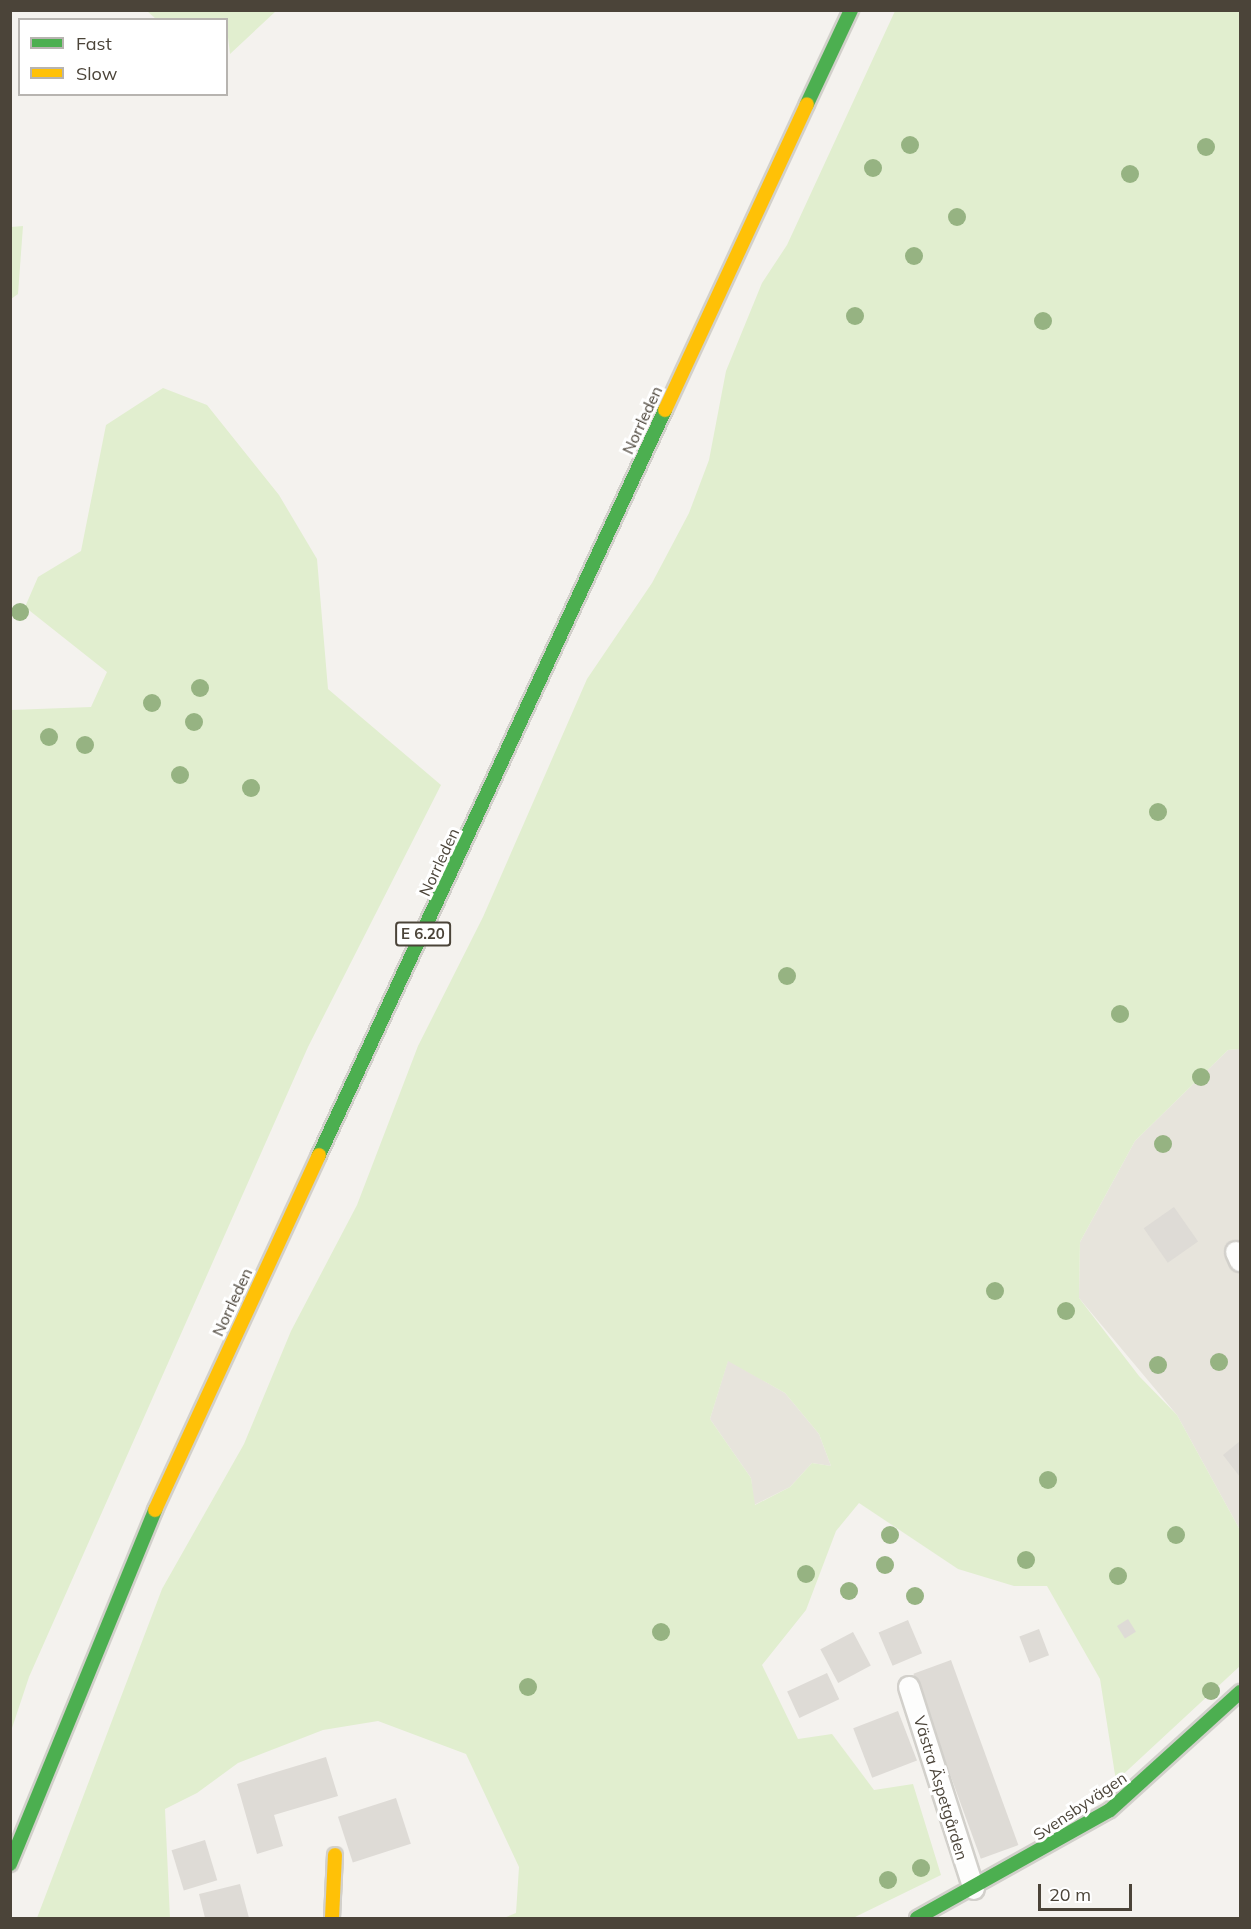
<!DOCTYPE html>
<meta charset="utf-8">
<style>
body{margin:0}
#map{position:relative;width:1251px;height:1929px;overflow:hidden;background:#f4f2ee;font-family:Mulish,sans-serif}
div>[style]{position:absolute}
[style*='--x']{left:calc(var(--x)*1px);top:calc(var(--y)*1px);width:calc(var(--w)*1px);rotate:calc(var(--a)*1deg)}
.residential>*{inset:0;background:#e7e4dc}
.green>*{inset:0;background:#e1eecf}
.building>*{inset:0;background:#dedbd6;transform-origin:0 0}
.roads{filter:drop-shadow(2px 0 #d2d0cb) drop-shadow(-2px 0 #d2d0cb) drop-shadow(0 2px #d2d0cb) drop-shadow(0 -2px #d2d0cb)}
.lane>*{height:20px;margin:-10px;padding:0 10px;transform-origin:10px;border-radius:10px;background:#fdfdfc}
.fast>*{height:14px;margin:-7px;padding:0 7px;transform-origin:7px;border-radius:7px;background:#4caf50}
.slow>*{height:14px;margin:-7px;padding:0 7px;transform-origin:7px;border-radius:7px;background:#ffc107}
.trees>*{width:18px;height:18px;margin:-9px;border-radius:50%;background:#96b382}
span{translate:-50% -50%;white-space:nowrap;text-align:center;line-height:1.15;-webkit-text-stroke:6px #fff;paint-order:stroke}
.shield-label span{padding:2px 4px;background:#fff;border:2px solid;border-radius:4px;-webkit-text-stroke-width:0}
.shield-label{font-size:15px;color:#4b4439;font-weight:700}
.street-label{font-size:16px;color:#4b4439}
.frame{position:absolute;inset:0;border:12px solid #4b4439;pointer-events:none}
.legend{position:absolute;left:18px;top:18px;width:210px;height:78px;box-sizing:border-box;background:#fff;border:2px solid #b7b4b0;margin:0;padding:8px 10px;list-style:none;font-size:18px;color:#4b4439}
.legend li{display:flex;align-items:center;gap:12px;height:30px}
.legend b{width:30px;border:2px solid #b7b4b0}
.scale{position:absolute;left:1038px;top:1884px;width:94px;height:27px;box-sizing:border-box;border:3px solid #4b4439;border-top:0;padding-left:8px;font-size:18px;line-height:21px;white-space:nowrap;color:#4b4439;-webkit-text-stroke:4px #fff;paint-order:stroke}
</style>
<div id="map">
<div class="residential">
<i style="clip-path:polygon(1240px 1049px,1240px 1530px,1177px 1415px,1079px 1298px,1080px 1242px,1135px 1141px,1228px 1050px)"></i>
<i style="clip-path:polygon(728px 1360px,785px 1393px,819px 1434px,831px 1466px,812px 1463px,790px 1487px,754px 1505px,751px 1478px,710px 1419px)"></i>
</div>
<div class="green">
<i style="clip-path:polygon(147px 11px,276px 11px,230px 54px,226px 20px,156px 19px)"></i>
<i style="clip-path:polygon(evenodd,895px 11px,1240px 11px,1240px 1049px,1228px 1050px,1135px 1141px,1080px 1242px,1079px 1298px,1139px 1376px,1177px 1415px,1240px 1530px,1240px 1666px,1116px 1781px,1100px 1679px,1047px 1586px,1014px 1586px,958px 1569px,859px 1503px,836px 1531px,806px 1610px,762px 1665px,798px 1739px,832px 1734px,874px 1790px,913px 1784px,941px 1875px,853px 1918px,504px 1918px,516px 1913px,519px 1867px,466px 1754px,378px 1721px,323px 1730px,238px 1763px,197px 1793px,165px 1809px,170px 1918px,37px 1918px,162px 1589px,244px 1444px,291px 1331px,357px 1205px,418px 1046px,483px 917px,587px 679px,652px 583px,689px 513px,709px 460px,726px 371px,762px 283px,787px 245px,895px 11px,728px 1361px,785px 1393px,819px 1434px,831px 1466px,812px 1463px,790px 1487px,755px 1505px,751px 1478px,710px 1419px,728px 1361px)"></i>
<i style="clip-path:polygon(23px 226px,18px 294px,11px 299px,11px 227px)"></i>
<i style="clip-path:polygon(163px 388px,207px 405px,279px 495px,317px 559px,328px 689px,441px 785px,308px 1047px,29px 1677px,11px 1731px,11px 710px,91px 707px,107px 672px,25px 607px,38px 577px,81px 551px,106px 425px)"></i>
</div>
<div class="building">
<i style="left:1174px;top:1207px;width:42px;height:37px;rotate:55deg"></i>
<i style="clip-path:polygon(1240px 1441px,1240px 1477px,1223px 1455px)"></i>
<i style="left:1128px;top:1619px;width:15px;height:13px;rotate:58deg"></i>
<i style="left:908px;top:1620px;width:36px;height:32px;rotate:67deg"></i>
<i style="left:1039px;top:1629px;width:28px;height:21px;rotate:69deg"></i>
<i style="left:853px;top:1632px;width:38px;height:37px;rotate:62deg"></i>
<i style="left:951px;top:1660px;width:197px;height:40px;rotate:70deg"></i>
<i style="left:827px;top:1673px;width:29px;height:44px;rotate:65deg"></i>
<i style="left:898px;top:1711px;width:53px;height:48px;rotate:69deg"></i>
<i style="clip-path:polygon(326px 1757px,338px 1796px,274px 1815px,283px 1846px,257px 1854px,237px 1784px)"></i>
<i style="left:396px;top:1798px;width:48px;height:61px;rotate:72deg"></i>
<i style="left:205px;top:1840px;width:42px;height:35px;rotate:73deg"></i>
<i style="clip-path:polygon(240px 1884px,249px 1918px,205px 1918px,199px 1894px)"></i>
</div>
<div class="roads">
<div class="lane">
<i style="--x:1236;--y:1252;--w:10;--a:66"></i>
<i style="--x:909;--y:1687;--w:212;--a:72.2"></i>
</div>
<div class="fast">
<i style="--x:807;--y:104;--w:104;--a:-64.9"></i>
<i style="--x:319;--y:1155;--w:821;--a:-65.09"></i>
<i style="--x:10;--y:1864;--w:383;--a:-67.7"></i>
<i style="--x:917;--y:1918;--w:221;--a:-29.2"></i>
<i style="--x:1110;--y:1810;--w:176;--a:-42.2"></i>
</div>
<div class="slow">
<i style="--x:665;--y:410;--w:337;--a:-65.1"></i>
<i style="--x:155;--y:1510;--w:391;--a:-65.2"></i>
<i style="--x:332;--y:1918;--w:63;--a:-87.3"></i>
</div>
</div>
<div class="trees">
<i style="left:910px;top:145px"></i>
<i style="left:1206px;top:147px"></i>
<i style="left:873px;top:168px"></i>
<i style="left:1130px;top:174px"></i>
<i style="left:957px;top:217px"></i>
<i style="left:914px;top:256px"></i>
<i style="left:855px;top:316px"></i>
<i style="left:1043px;top:321px"></i>
<i style="left:20px;top:612px"></i>
<i style="left:200px;top:688px"></i>
<i style="left:152px;top:703px"></i>
<i style="left:194px;top:722px"></i>
<i style="left:49px;top:737px"></i>
<i style="left:85px;top:745px"></i>
<i style="left:180px;top:775px"></i>
<i style="left:251px;top:788px"></i>
<i style="left:1158px;top:812px"></i>
<i style="left:787px;top:976px"></i>
<i style="left:1120px;top:1014px"></i>
<i style="left:1201px;top:1077px"></i>
<i style="left:1163px;top:1144px"></i>
<i style="left:995px;top:1291px"></i>
<i style="left:1066px;top:1311px"></i>
<i style="left:1219px;top:1362px"></i>
<i style="left:1158px;top:1365px"></i>
<i style="left:1048px;top:1480px"></i>
<i style="left:890px;top:1535px"></i>
<i style="left:1176px;top:1535px"></i>
<i style="left:1026px;top:1560px"></i>
<i style="left:885px;top:1565px"></i>
<i style="left:806px;top:1574px"></i>
<i style="left:1118px;top:1576px"></i>
<i style="left:849px;top:1591px"></i>
<i style="left:915px;top:1596px"></i>
<i style="left:661px;top:1632px"></i>
<i style="left:528px;top:1687px"></i>
<i style="left:1211px;top:1691px"></i>
<i style="left:921px;top:1868px"></i>
<i style="left:888px;top:1880px"></i>
</div>
<div class="shield-label">
<span style="left:423px;top:934px">E 6.20</span>
</div>
<div class="street-label">
<span style="left:642px;top:420px;rotate:-65deg">Norrleden</span>
<span style="left:439px;top:862px;rotate:-65deg">Norrleden</span>
<span style="left:232px;top:1302px;rotate:-65deg">Norrleden</span>
<span style="left:941px;top:1788px;rotate:73deg">Västra Äspetgården</span>
<span style="left:1080px;top:1806px;rotate:-34deg">Svensbyvägen</span>
</div>
<div class="frame"></div>
<ul class="legend">
<li><b style="height:8px;background:#4caf50"></b>Fast</li>
<li><b style="height:8px;background:#ffc107"></b>Slow</li>
</ul>
<div class="scale">20 m</div>
</div>
